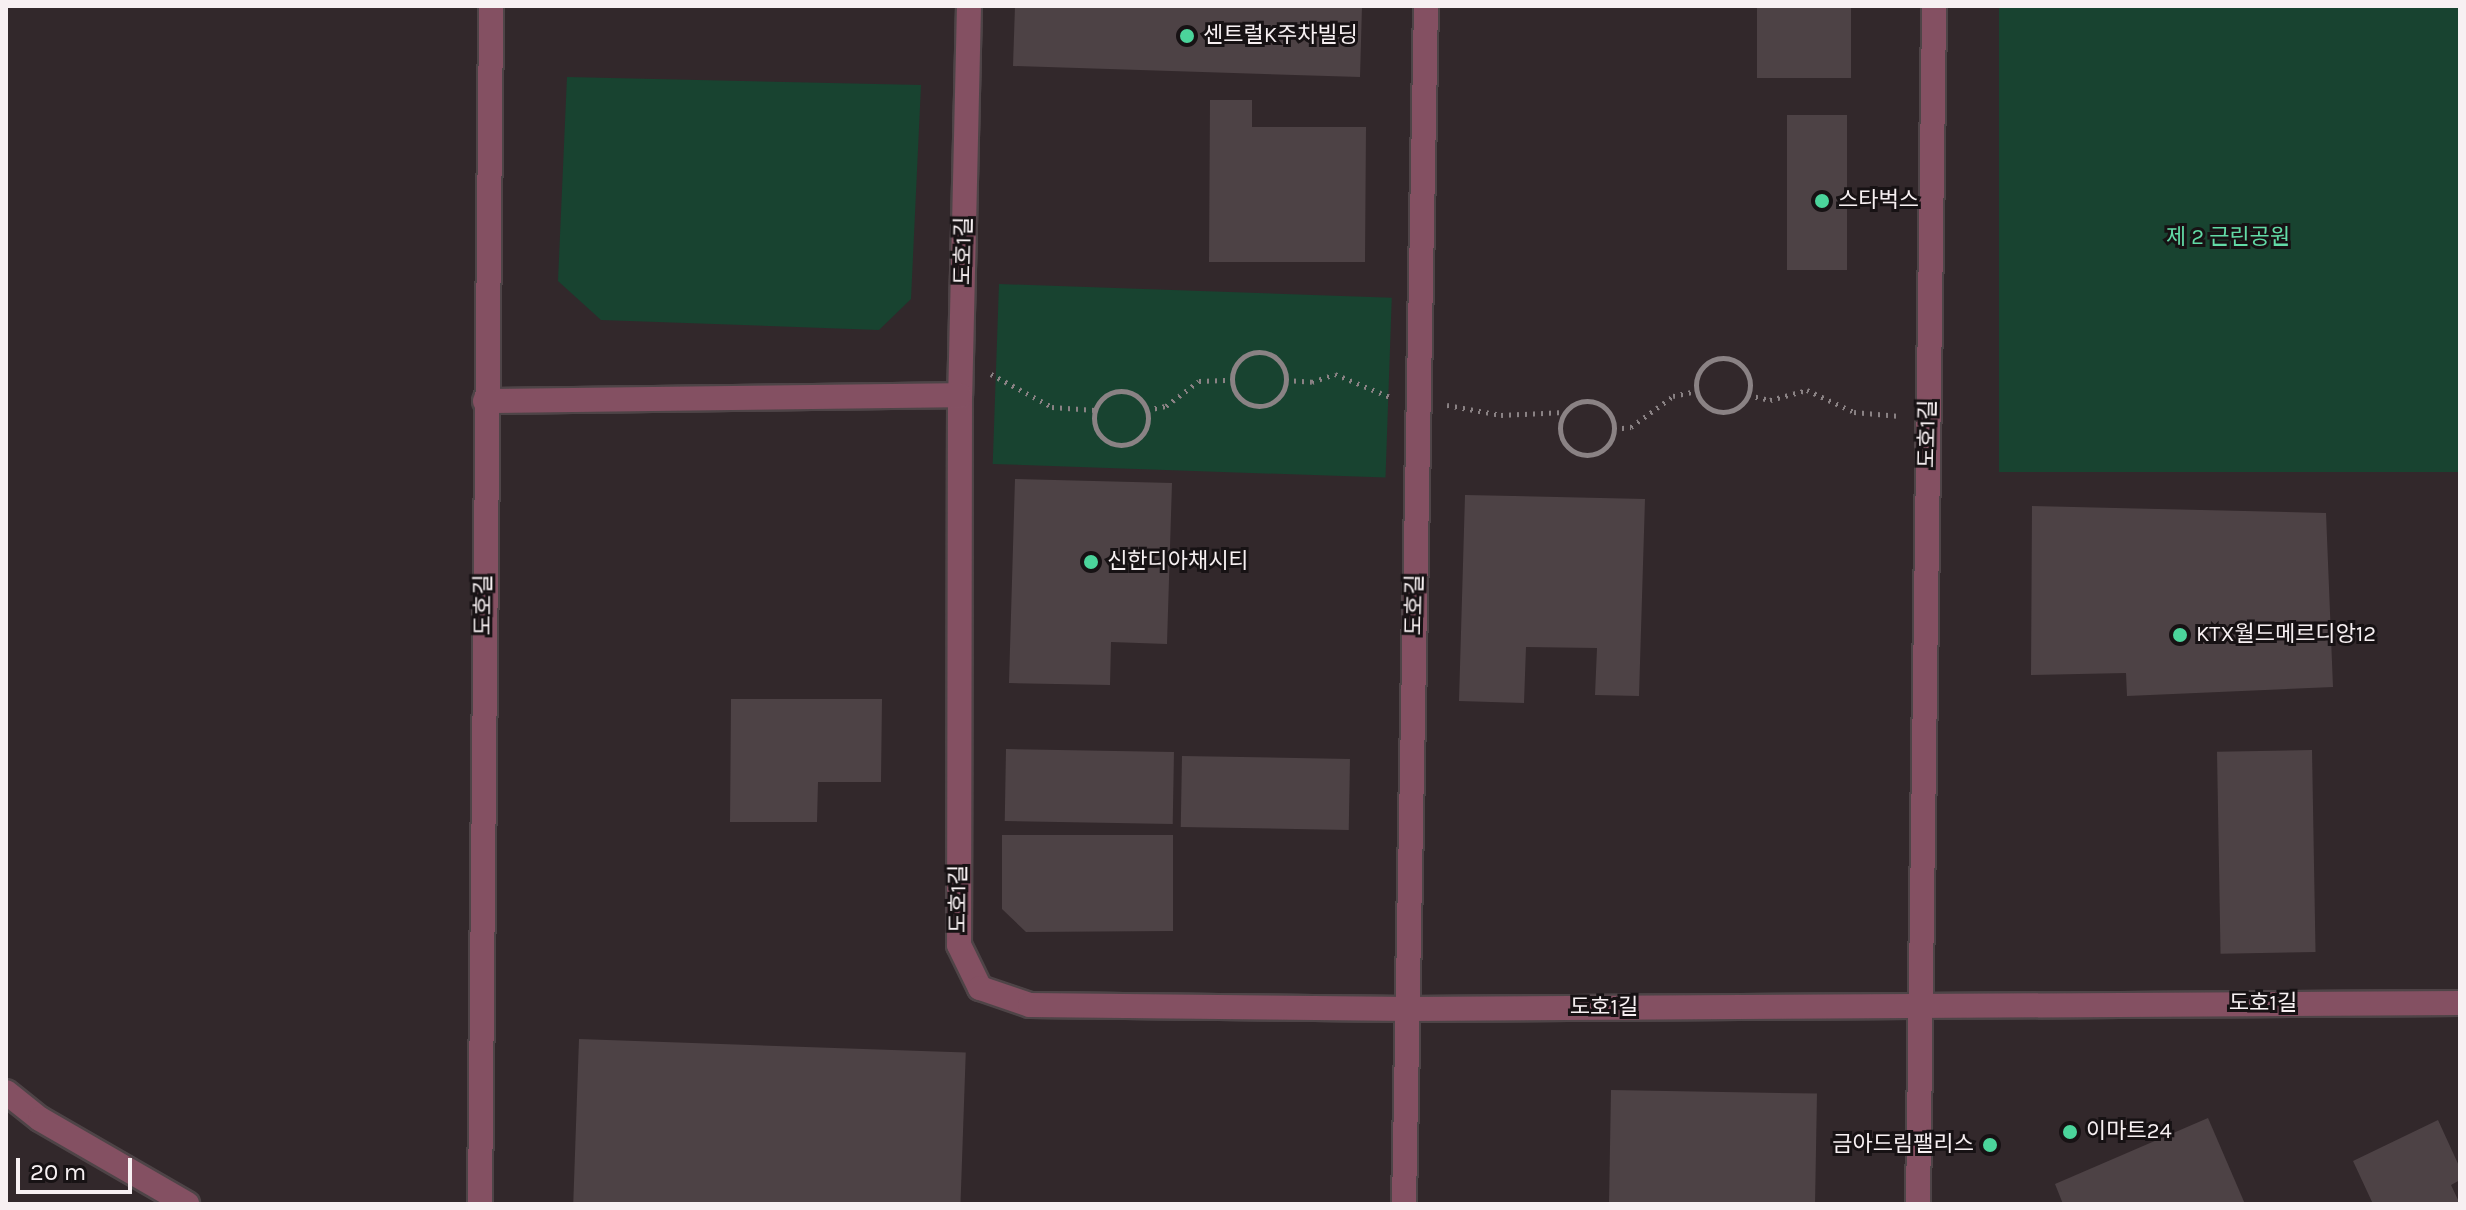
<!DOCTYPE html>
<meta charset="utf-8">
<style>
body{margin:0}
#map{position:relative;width:2466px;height:1210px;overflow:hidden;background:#32282b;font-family:Karla,"Noto Sans KR",sans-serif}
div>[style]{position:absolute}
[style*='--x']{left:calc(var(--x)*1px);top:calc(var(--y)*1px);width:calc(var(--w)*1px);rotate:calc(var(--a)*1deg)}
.green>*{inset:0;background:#184330;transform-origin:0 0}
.building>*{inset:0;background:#4d4245;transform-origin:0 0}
.path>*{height:5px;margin-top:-2.5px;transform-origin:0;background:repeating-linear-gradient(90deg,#8a8284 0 2px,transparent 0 8px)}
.path>.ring{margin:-2.5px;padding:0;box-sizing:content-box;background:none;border:5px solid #8a8284;border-radius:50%}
.roads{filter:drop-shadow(2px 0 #4e4447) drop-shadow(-2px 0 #4e4447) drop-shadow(0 2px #4e4447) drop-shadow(0 -2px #4e4447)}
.minor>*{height:24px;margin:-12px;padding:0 12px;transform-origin:12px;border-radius:12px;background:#845062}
.dots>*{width:22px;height:22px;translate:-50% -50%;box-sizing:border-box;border:4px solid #171214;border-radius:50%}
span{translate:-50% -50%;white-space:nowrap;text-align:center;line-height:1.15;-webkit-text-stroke:6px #171214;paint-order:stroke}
.poi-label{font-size:22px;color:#f7f0f2}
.left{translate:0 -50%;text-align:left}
.right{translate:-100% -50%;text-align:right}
.park-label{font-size:22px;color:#62dba6}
.street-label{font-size:22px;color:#f7f0f2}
.frame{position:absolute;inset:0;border:8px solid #f7f0f2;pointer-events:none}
.scale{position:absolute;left:16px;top:1158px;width:116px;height:36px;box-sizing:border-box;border:4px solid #f7f0f2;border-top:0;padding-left:10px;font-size:24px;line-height:28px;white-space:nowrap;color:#f7f0f2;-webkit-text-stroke:6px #171214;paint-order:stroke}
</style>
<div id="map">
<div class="green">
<i style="left:1999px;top:6px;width:461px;height:466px"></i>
<i style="clip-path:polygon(567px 77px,921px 85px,911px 299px,879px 330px,601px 320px,558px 281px)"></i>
<i style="left:999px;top:284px;width:393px;height:180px;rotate:2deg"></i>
</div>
<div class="building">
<i style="clip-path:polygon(1015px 6px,1362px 6px,1360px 77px,1013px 66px)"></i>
<i style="left:1757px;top:6px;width:94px;height:72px"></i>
<i style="clip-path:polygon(1210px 100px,1252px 100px,1252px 127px,1366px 127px,1365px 262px,1209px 262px)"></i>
<i style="left:1787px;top:115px;width:60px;height:155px"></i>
<i style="clip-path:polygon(1015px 479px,1172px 483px,1167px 644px,1111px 642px,1110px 685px,1009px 683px)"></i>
<i style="clip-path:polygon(1465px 495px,1645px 499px,1639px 696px,1595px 695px,1597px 648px,1526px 647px,1524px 703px,1459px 701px)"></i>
<i style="clip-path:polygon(2032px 506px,2326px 513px,2333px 687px,2127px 696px,2126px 673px,2031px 675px)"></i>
<i style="clip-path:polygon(731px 699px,882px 699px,881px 782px,818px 782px,817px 822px,730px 822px)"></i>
<i style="left:1006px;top:749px;width:168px;height:72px;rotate:1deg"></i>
<i style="left:2312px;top:750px;width:202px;height:95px;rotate:89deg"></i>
<i style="left:1182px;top:756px;width:168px;height:71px;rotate:1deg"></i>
<i style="clip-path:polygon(1002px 835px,1173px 835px,1173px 931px,1026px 932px,1002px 909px)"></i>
<i style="left:579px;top:1039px;width:387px;height:165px;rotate:2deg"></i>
<i style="left:1611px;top:1090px;width:206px;height:114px;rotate:1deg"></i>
<i style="clip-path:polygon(2208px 1118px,2245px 1204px,2063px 1204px,2055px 1184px)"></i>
<i style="clip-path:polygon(2438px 1120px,2460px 1168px,2460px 1180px,2451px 1185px,2460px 1204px,2373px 1204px,2353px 1161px)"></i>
</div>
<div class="path">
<i class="ring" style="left:1232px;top:352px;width:49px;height:49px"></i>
<i class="ring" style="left:1696px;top:358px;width:49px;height:49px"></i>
<i style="--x:991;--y:374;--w:69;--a:28.4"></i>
<i style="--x:1052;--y:407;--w:43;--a:4"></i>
<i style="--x:1286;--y:380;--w:26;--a:4"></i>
<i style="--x:1312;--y:382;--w:24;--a:-19"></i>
<i style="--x:1335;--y:374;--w:60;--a:22.7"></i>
<i class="ring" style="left:1094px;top:391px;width:49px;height:49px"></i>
<i style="--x:1748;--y:395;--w:23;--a:13"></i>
<i style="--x:1770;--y:400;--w:38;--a:-15"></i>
<i style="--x:1807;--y:390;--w:52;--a:25.1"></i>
<i style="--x:1854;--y:412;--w:46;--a:5"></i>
<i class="ring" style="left:1560px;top:401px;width:49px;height:49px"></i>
<i style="--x:1447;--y:405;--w:55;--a:10.5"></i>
<i style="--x:1501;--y:415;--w:63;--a:-2.7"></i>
<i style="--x:1147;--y:410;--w:19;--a:-12"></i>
<i style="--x:1166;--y:406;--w:41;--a:-37.1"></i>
<i style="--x:1199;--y:381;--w:33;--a:-2"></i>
<i style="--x:1614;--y:429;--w:17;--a:-7"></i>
<i style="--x:1631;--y:427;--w:52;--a:-36.4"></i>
<i style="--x:1673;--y:396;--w:24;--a:-12"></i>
</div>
<div class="roads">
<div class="minor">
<i style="--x:969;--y:6;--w:389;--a:91.3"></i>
<i style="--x:960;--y:395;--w:550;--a:90.1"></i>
<i style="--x:959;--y:945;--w:48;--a:64"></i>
<i style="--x:980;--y:988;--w:53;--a:18.8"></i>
<i style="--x:1030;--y:1005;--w:378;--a:0.6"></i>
<i style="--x:1408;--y:1009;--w:1052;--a:-0.33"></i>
<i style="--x:485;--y:401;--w:475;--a:-0.7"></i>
<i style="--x:6;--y:1092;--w:43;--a:38.5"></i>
<i style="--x:40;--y:1119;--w:170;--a:30"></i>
<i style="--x:480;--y:1204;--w:1198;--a:-89.47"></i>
<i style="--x:1404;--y:1204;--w:1198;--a:-88.95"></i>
<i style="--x:1918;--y:1204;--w:1198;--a:-89.23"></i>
</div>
</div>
<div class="dots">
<i style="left:1187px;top:36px;background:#4bd49b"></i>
<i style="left:1822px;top:201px;background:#4bd49b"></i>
<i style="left:1091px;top:562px;background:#4bd49b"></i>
<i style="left:2180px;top:635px;background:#4bd49b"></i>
<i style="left:2070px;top:1132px;background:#4bd49b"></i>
<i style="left:1990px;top:1145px;background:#4bd49b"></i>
</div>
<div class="poi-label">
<span class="left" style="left:1203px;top:36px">센트럴K주차빌딩</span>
<span class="left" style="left:1838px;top:201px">스타벅스</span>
<span class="left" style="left:1107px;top:562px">신한디아채시티</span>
<span class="left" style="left:2196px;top:635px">KTX월드메르디앙12</span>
<span class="left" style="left:2086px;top:1132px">이마트24</span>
<span class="right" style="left:1974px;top:1145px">금아드림팰리스</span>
</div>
<div class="park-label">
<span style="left:2228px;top:238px">제 2 근린공원</span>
</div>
<div class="street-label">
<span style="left:964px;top:251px;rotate:-89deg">도호1길</span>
<span style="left:1928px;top:434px;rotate:-89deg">도호1길</span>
<span style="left:484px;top:605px;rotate:-90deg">도호길</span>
<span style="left:1415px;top:605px;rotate:-89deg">도호길</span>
<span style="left:959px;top:899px;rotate:-90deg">도호1길</span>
<span style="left:2263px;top:1004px">도호1길</span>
<span style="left:1604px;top:1008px">도호1길</span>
</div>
<div class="frame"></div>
<div class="scale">20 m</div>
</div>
